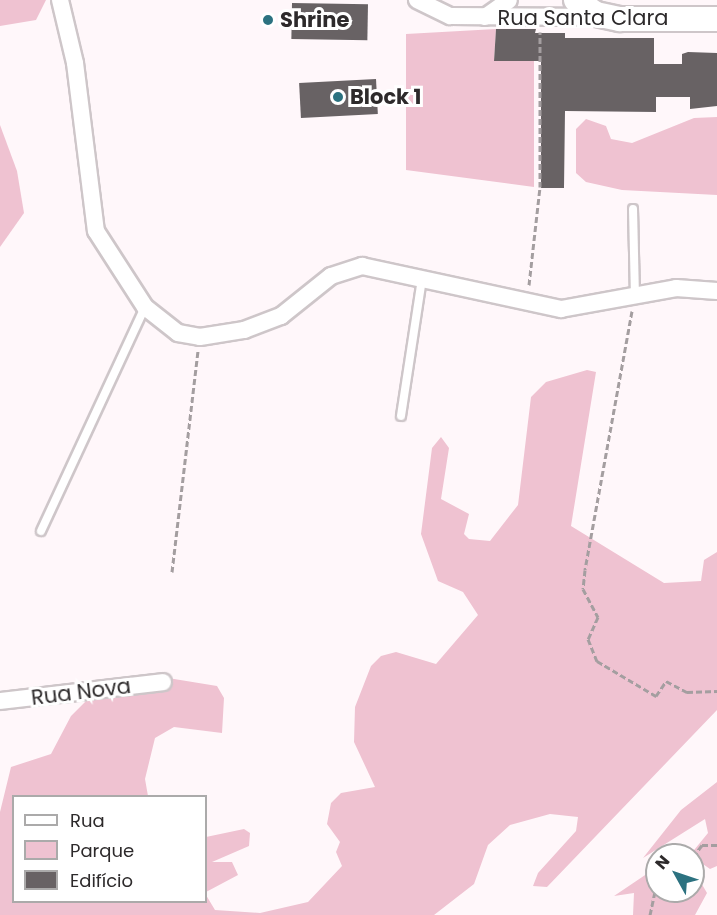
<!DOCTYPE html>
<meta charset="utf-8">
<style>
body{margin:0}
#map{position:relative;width:717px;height:915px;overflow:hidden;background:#fff7fa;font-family:Poppins,sans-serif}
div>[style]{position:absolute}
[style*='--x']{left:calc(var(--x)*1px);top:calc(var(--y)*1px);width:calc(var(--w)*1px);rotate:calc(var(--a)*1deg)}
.green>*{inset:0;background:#efc2d1}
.building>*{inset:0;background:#686264;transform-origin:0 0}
.path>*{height:3px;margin-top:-1.5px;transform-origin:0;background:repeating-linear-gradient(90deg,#a49ea0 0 6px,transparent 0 9px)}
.roads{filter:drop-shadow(2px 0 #cec6c9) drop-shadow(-2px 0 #cec6c9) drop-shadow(0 2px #cec6c9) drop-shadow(0 -2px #cec6c9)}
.service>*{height:8px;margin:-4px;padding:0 4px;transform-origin:4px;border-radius:4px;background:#fff}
.minor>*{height:16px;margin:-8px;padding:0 8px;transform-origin:8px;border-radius:8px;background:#fff}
.secondary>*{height:24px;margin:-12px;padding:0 12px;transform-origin:12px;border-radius:12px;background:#fff}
.dots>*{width:16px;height:16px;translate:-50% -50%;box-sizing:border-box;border:3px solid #fff;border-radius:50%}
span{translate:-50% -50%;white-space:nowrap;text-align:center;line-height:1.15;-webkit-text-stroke:6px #fff;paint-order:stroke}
.street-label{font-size:21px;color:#2d2a2b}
.poi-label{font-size:21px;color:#2d2a2b;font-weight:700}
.left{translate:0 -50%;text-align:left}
.legend{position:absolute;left:12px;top:795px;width:195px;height:108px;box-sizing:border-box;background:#fff;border:2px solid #abaaaa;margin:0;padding:8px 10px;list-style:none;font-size:18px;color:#2d2a2b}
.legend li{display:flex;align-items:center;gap:12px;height:30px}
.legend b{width:30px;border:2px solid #abaaaa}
.north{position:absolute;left:645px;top:843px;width:60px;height:60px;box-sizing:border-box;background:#fff;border:2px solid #abaaaa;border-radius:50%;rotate:310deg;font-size:16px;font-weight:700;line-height:24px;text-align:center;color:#2d2a2b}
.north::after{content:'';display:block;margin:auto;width:21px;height:27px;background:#2c7280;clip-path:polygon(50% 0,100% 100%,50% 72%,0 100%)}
</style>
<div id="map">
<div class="green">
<i style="clip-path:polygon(0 0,46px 0,36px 20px,0 26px)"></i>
<i style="clip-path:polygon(496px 29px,494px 61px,534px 61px,534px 187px,406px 170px,406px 34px)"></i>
<i style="clip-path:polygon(717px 117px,717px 195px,622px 190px,586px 182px,576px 173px,576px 129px,586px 119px,606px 126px,611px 139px,632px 143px,694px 118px)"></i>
<i style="clip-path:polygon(0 125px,17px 171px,24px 213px,0 247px)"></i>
<i style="clip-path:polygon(587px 370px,596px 372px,571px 526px,664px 583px,701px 581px,704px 560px,717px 552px,717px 710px,547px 887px,533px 886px,538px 873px,576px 831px,578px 817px,550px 814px,510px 825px,488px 845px,474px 884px,434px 915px,0 915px,0 812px,11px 767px,51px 754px,71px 716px,86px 701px,168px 678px,217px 686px,224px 698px,222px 733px,174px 727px,155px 738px,145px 779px,148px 796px,14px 796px,14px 902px,206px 902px,206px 895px,215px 910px,260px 913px,308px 902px,342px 866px,336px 852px,340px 842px,327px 824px,331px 803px,341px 793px,375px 787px,354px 742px,355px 707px,371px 666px,381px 656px,396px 652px,436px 664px,478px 615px,463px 592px,438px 581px,421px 534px,432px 448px,441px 437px,449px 448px,441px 499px,469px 514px,464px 534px,469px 539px,490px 541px,518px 505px,531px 397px,546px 382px)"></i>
<i style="clip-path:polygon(717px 782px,717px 866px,710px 869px,690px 855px,708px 833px,705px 819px,643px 858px,681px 810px)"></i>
<i style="clip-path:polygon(244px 829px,250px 833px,249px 846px,212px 862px,232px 862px,238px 875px,206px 892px,206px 837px)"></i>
<i style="clip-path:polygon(657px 867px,657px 891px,693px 891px,693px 876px,700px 881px,707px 893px,695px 915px,633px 915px,634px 893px,614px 896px)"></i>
</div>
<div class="building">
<i style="left:292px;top:3px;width:76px;height:36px;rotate:1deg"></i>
<i style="clip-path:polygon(496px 29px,536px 29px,535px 33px,565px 33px,565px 38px,654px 38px,654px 64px,682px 64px,682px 54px,688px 52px,717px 53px,717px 106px,690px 109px,690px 97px,656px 97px,656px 112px,565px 111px,564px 188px,541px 188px,541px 61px,494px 61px)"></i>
<i style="left:376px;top:79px;width:35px;height:77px;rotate:87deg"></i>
</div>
<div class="path">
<i style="--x:268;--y:19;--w:7;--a:-56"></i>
<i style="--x:529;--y:285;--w:99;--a:-83.6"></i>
<i style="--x:540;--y:187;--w:155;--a:-90"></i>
<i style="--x:632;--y:311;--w:263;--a:100.3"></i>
<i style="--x:585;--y:570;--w:19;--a:96"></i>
<i style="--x:583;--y:589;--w:32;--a:62"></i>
<i style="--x:598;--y:617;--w:24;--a:114"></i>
<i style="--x:588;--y:639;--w:24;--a:68"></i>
<i style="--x:597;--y:661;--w:69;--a:30.7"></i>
<i style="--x:656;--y:696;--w:18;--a:-56"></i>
<i style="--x:666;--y:681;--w:24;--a:28"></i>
<i style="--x:687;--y:692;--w:30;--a:-2"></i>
<i style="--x:172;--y:572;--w:223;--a:-83.3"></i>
<i style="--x:693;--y:857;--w:15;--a:-53"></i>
<i style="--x:702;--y:845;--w:15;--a:0"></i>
<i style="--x:650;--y:915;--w:33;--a:-78"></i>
</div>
<div class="roads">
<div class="service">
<i style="--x:633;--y:209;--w:86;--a:88.7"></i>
<i style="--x:401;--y:416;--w:139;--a:-81.3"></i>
<i style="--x:41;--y:531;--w:247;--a:-65.1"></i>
</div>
<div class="minor">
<i style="--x:60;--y:0;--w:65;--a:76.6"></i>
<i style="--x:75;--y:63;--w:169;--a:82.9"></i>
<i style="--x:96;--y:231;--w:90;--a:57.2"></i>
<i style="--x:145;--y:307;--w:42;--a:38.2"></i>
<i style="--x:178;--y:333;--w:22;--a:10"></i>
<i style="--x:200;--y:337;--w:45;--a:-9"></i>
<i style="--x:244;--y:330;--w:40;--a:-21"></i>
<i style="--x:281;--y:316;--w:64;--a:-38.7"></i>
<i style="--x:331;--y:276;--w:33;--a:-18"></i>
<i style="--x:362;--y:266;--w:204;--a:12.2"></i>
<i style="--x:561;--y:309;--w:117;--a:-10.3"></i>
<i style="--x:676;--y:288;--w:41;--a:4.2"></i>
<i style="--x:417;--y:0;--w:37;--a:26"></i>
<i style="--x:450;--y:16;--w:154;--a:0.4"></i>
<i style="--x:485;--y:17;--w:29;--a:-35"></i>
<i style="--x:0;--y:701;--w:164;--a:-6.6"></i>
</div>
<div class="secondary">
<i style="--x:576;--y:0;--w:24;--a:35"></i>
<i style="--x:596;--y:14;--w:25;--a:12"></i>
<i style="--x:620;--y:19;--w:97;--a:0"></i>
</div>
</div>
<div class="dots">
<i style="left:268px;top:20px;background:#2c7280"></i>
<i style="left:338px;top:97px;background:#2c7280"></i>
</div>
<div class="street-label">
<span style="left:583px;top:18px">Rua Santa Clara</span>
<span style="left:81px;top:692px;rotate:-7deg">Rua Nova</span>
</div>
<div class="poi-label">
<span class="left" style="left:280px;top:20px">Shrine</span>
<span class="left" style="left:350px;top:97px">Block 1</span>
</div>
<ul class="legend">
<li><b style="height:8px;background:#fff"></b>Rua</li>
<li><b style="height:16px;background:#efc2d1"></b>Parque</li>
<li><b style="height:16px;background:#686264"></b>Edifício</li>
</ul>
<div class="north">N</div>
</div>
